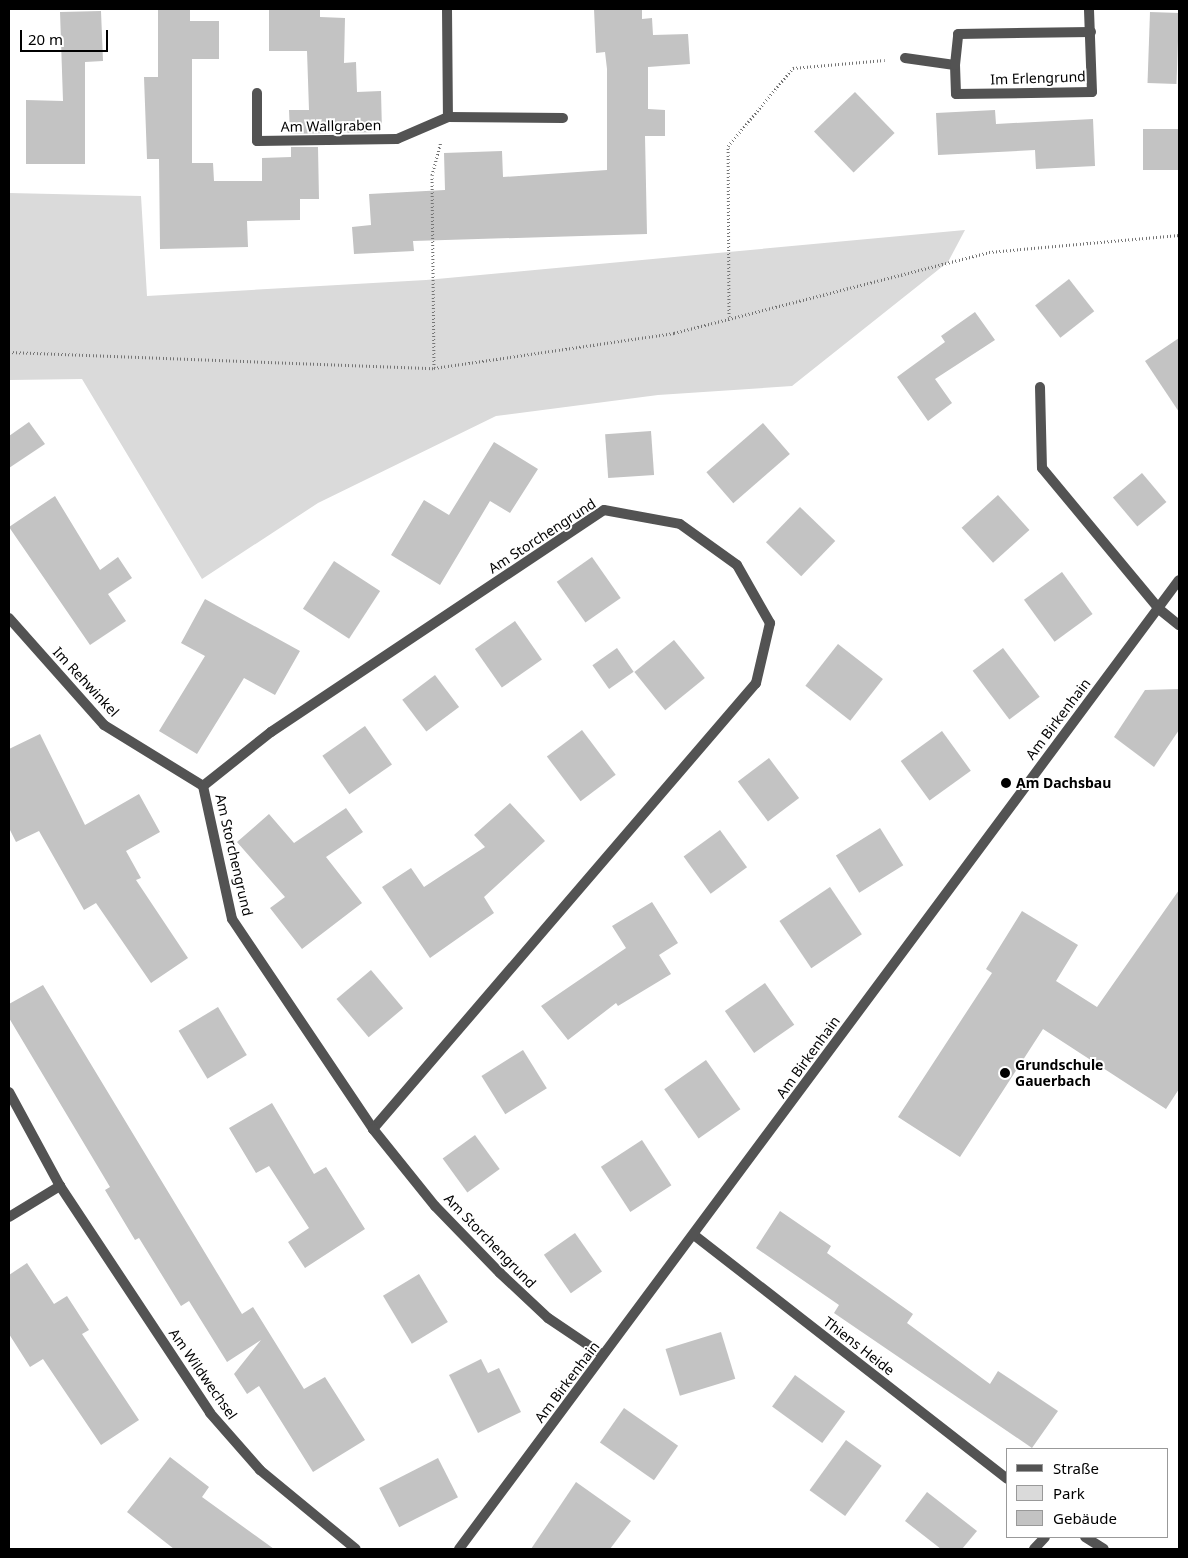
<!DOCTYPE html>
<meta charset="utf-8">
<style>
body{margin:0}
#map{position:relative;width:1188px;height:1558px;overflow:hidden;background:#fff;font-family:"Noto Sans",sans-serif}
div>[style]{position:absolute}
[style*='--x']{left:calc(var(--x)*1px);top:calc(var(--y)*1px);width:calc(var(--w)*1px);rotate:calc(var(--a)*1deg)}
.green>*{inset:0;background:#dadada}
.building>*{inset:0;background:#c3c3c3;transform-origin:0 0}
.path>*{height:3px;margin-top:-1.5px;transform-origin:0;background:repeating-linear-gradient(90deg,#757575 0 1px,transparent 0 3.5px)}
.minor>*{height:10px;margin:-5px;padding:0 5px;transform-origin:5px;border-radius:5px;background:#535353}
.dots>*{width:14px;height:14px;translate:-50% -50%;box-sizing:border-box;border:2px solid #fff;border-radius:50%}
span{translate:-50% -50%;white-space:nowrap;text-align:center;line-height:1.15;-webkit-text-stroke:4px #fff;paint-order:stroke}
.street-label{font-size:14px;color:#000}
.poi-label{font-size:14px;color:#000;font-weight:700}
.left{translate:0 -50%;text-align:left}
.frame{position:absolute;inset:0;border:10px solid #000;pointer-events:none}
.legend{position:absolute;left:1006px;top:1448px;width:162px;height:90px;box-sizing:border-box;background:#fff;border:1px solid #999;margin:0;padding:6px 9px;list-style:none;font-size:15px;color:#000}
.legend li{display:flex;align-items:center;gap:10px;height:25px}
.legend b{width:25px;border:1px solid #999}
.scale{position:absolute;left:20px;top:30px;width:88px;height:22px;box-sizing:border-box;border:2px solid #000;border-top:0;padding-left:6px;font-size:15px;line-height:18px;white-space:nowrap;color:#000;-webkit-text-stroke:4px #fff;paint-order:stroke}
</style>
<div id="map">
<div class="green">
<i style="clip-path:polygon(9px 193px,141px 196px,147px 296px,426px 280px,965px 230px,948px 262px,792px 386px,658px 395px,496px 416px,318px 503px,202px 579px,82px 379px,9px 380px)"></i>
</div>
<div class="building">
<i style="clip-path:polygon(158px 9px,190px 9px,190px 21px,219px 21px,219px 59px,192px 59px,192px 163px,213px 163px,214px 181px,262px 181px,262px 158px,291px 157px,291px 147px,318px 147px,319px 199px,300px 199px,300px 220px,247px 221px,248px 247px,160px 249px,159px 159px,147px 159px,144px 77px,158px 77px)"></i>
<i style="clip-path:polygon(269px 9px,320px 9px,320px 17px,345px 18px,344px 63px,356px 62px,357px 92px,381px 91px,382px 132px,290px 134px,289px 110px,309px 110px,307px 51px,269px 51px)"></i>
<i style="clip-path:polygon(594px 9px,642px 9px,642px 19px,652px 18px,653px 35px,688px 34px,690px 64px,648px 67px,648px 109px,665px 110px,665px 136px,645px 136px,647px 234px,413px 241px,414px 251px,354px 254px,352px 227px,371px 225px,369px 194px,445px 190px,444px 153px,502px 151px,503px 177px,607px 170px,607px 69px,605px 52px,596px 53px)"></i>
<i style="clip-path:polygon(101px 11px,103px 61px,85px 62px,85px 164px,26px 164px,26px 100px,63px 101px,60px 12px)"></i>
<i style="left:1150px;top:12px;width:29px;height:71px;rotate:2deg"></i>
<i style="left:855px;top:92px;width:57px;height:57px;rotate:46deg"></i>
<i style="clip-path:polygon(995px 110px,996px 124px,1093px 119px,1095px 166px,1036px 169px,1035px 150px,938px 155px,936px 113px)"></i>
<i style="left:1179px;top:129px;width:41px;height:36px;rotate:90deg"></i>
<i style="left:1069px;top:279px;width:41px;height:43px;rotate:52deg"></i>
<i style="clip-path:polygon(975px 312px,995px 340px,935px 379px,952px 403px,928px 421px,897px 377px,945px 342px,941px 336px)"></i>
<i style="clip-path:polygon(1179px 338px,1179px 412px,1145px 361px)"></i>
<i style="clip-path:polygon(29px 422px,45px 444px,9px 468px,9px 436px)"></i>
<i style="left:763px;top:423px;width:41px;height:75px;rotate:49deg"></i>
<i style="left:651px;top:431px;width:44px;height:46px;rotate:86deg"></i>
<i style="clip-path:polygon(494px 442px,538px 469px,510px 513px,490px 501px,440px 585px,391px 555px,424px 500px,449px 515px)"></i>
<i style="left:1142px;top:473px;width:38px;height:38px;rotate:50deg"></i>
<i style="left:998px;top:495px;width:47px;height:49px;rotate:48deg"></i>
<i style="clip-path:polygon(55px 496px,100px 570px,118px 557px,132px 578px,108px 594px,126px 621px,90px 645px,9px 527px)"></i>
<i style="left:800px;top:507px;width:49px;height:49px;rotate:44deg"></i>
<i style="left:592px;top:557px;width:50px;height:43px;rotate:55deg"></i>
<i style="left:334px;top:561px;width:55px;height:57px;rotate:33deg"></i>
<i style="left:1062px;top:572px;width:52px;height:47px;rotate:54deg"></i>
<i style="clip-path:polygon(205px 599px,300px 651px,275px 695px,244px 678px,197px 754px,159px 731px,205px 656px,181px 643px)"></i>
<i style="left:515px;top:621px;width:47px;height:49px;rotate:55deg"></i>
<i style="left:674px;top:640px;width:49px;height:51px;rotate:51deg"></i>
<i style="left:838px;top:644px;width:57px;height:53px;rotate:38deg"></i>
<i style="left:617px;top:648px;width:29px;height:30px;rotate:55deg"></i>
<i style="left:1003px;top:648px;width:61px;height:38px;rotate:53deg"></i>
<i style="left:435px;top:675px;width:40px;height:41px;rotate:53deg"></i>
<i style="clip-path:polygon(1179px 689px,1179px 730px,1154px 767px,1114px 737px,1145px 690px)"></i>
<i style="left:365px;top:726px;width:47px;height:52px;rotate:55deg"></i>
<i style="left:582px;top:730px;width:56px;height:44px;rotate:53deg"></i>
<i style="left:942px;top:731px;width:49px;height:51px;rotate:54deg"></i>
<i style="clip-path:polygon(40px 734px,85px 825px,139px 794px,160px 832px,126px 851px,141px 878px,136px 880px,188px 958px,151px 983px,96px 903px,84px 910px,39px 831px,16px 842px,9px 828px,9px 749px)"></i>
<i style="left:769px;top:758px;width:50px;height:39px;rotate:53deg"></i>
<i style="clip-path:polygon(510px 803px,545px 841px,484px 897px,494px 913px,430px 958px,382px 887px,411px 868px,424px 887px,485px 847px,474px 835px)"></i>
<i style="clip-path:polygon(346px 808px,363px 832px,326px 857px,362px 903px,302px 949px,270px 908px,285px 897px,237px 842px,269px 814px,294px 843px)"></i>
<i style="left:880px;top:828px;width:44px;height:52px;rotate:58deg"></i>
<i style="left:720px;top:830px;width:46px;height:45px;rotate:54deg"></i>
<i style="left:830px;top:887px;width:57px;height:61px;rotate:56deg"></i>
<i style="clip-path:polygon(1179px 890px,1179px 1089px,1166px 1109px,1043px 1029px,960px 1157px,898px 1117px,992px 973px,986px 969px,1022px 911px,1078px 945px,1056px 981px,1097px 1007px)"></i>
<i style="clip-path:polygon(652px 902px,678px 943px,659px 955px,671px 974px,618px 1006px,616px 1003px,568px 1040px,541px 1006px,626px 948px,612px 926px)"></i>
<i style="left:371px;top:970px;width:50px;height:45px;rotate:50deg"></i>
<i style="left:765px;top:983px;width:51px;height:49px;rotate:55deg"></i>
<i style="clip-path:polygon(43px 985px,242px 1314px,253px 1307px,304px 1389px,325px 1377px,365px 1440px,313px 1472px,259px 1386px,247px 1394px,234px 1374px,261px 1340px,227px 1362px,189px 1301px,181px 1306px,139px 1238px,135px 1240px,105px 1190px,110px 1187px,9px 1018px,9px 1004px)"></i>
<i style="left:218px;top:1007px;width:56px;height:46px;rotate:59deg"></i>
<i style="left:523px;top:1050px;width:45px;height:49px;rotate:58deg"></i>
<i style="left:706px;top:1060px;width:60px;height:51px;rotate:55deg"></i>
<i style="clip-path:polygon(272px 1103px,314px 1174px,326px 1167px,365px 1229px,305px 1268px,288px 1242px,309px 1228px,269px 1166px,256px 1173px,229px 1128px)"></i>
<i style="left:475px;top:1135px;width:42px;height:40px;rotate:54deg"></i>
<i style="left:642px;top:1140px;width:54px;height:49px;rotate:57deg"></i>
<i style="clip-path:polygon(780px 1211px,831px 1246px,827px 1253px,913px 1314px,907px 1323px,990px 1384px,998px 1371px,1058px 1411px,1032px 1448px,834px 1313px,839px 1305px,756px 1248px)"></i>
<i style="left:575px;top:1233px;width:47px;height:38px;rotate:55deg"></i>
<i style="clip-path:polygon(27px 1263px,54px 1304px,67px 1296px,89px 1330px,82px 1334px,139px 1420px,101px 1445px,43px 1359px,30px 1367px,9px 1334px,9px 1275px)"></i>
<i style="left:419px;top:1274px;width:56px;height:42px;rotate:59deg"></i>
<i style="left:721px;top:1332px;width:49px;height:58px;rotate:73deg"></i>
<i style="clip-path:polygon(481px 1359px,488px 1373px,499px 1368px,521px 1412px,478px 1433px,449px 1375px)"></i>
<i style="left:795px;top:1375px;width:62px;height:39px;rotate:36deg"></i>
<i style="left:624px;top:1408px;width:66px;height:42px;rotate:35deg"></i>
<i style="left:846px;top:1440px;width:44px;height:62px;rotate:36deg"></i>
<i style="clip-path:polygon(170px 1457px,209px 1487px,202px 1497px,274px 1549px,174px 1549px,127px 1512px)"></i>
<i style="left:438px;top:1458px;width:44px;height:66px;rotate:63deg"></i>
<i style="clip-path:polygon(576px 1482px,631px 1521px,610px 1549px,531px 1549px)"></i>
<i style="clip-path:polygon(927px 1492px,977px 1531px,962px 1549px,941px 1549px,905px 1521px)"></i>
</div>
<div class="path">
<i style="--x:729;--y:317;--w:171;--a:-90.3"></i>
<i style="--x:728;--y:146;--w:102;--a:-50.2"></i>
<i style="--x:793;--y:68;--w:92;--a:-5"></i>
<i style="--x:9;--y:352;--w:425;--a:2.2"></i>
<i style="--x:434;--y:368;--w:243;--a:-8.3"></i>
<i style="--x:674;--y:333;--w:325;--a:-14.4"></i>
<i style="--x:989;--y:252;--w:191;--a:-5.1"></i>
<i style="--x:434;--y:368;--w:193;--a:-90.6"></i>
<i style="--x:432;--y:175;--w:34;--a:-75"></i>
</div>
<div class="minor">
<i style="--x:447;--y:9;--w:108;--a:89.5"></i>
<i style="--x:905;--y:58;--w:50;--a:8"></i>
<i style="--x:955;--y:65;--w:29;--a:88"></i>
<i style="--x:956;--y:94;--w:136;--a:-0.8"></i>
<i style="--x:1092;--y:92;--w:83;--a:-92.1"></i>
<i style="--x:955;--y:65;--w:31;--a:-84"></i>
<i style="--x:958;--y:34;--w:133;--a:-0.9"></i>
<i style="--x:257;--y:93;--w:48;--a:90"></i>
<i style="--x:257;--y:141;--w:140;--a:-0.8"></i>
<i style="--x:397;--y:139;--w:56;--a:-23.3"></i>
<i style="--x:448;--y:117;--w:115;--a:0.5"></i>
<i style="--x:1040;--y:387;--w:81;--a:88.6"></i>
<i style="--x:1042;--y:468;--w:183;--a:50.3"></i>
<i style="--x:1159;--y:609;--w:26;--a:39"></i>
<i style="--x:9;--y:618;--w:143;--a:48.4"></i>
<i style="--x:104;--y:725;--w:116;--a:31.6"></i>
<i style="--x:203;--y:786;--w:87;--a:-38.5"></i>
<i style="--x:271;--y:732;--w:400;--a:-33.7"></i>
<i style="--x:604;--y:510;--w:77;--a:10.4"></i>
<i style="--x:680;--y:524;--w:70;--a:35.7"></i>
<i style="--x:737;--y:565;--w:67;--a:60.4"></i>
<i style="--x:770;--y:623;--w:62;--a:103.1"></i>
<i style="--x:756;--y:683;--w:588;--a:130.65"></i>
<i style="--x:203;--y:786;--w:136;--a:77.7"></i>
<i style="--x:232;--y:919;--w:253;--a:56.1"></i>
<i style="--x:373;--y:1129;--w:99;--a:51.2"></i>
<i style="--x:435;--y:1206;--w:93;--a:45.9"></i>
<i style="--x:500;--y:1273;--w:66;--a:43.2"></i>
<i style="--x:548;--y:1318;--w:66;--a:33.9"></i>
<i style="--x:9;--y:1092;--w:107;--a:61.5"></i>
<i style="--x:60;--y:1186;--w:272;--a:56.5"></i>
<i style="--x:210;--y:1413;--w:76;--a:48.7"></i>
<i style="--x:260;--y:1470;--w:124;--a:39.5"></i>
<i style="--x:9;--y:1217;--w:60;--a:-31.3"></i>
<i style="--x:694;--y:1235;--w:397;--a:37.9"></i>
<i style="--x:1085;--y:1537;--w:22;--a:32"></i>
<i style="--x:459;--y:1549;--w:1207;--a:-53.39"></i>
<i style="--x:1034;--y:1549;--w:16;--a:-47"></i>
</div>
<div class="dots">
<i style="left:1006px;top:783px;background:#000"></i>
<i style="left:1005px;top:1073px;background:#000"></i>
</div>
<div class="street-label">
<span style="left:1038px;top:78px;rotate:-2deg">Im Erlengrund</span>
<span style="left:331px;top:126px;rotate:-1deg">Am Wallgraben</span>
<span style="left:542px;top:536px;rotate:-33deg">Am Storchengrund</span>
<span style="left:86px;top:682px;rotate:47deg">Im Rehwinkel</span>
<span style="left:1058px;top:719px;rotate:-53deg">Am Birkenhain</span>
<span style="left:234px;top:855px;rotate:77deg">Am Storchengrund</span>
<span style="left:808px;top:1057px;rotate:-54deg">Am Birkenhain</span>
<span style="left:490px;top:1241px;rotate:46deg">Am Storchengrund</span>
<span style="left:859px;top:1346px;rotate:38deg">Thiens Heide</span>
<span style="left:203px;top:1374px;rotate:55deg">Am Wildwechsel</span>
<span style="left:567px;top:1382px;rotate:-53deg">Am Birkenhain</span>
</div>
<div class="poi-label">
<span class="left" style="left:1016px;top:783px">Am Dachsbau</span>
<span class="left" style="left:1015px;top:1073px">Grundschule<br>Gauerbach</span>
</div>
<div class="frame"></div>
<ul class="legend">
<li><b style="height:6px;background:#535353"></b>Straße</li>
<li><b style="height:14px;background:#dadada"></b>Park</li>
<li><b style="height:14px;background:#c3c3c3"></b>Gebäude</li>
</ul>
<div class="scale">20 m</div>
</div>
